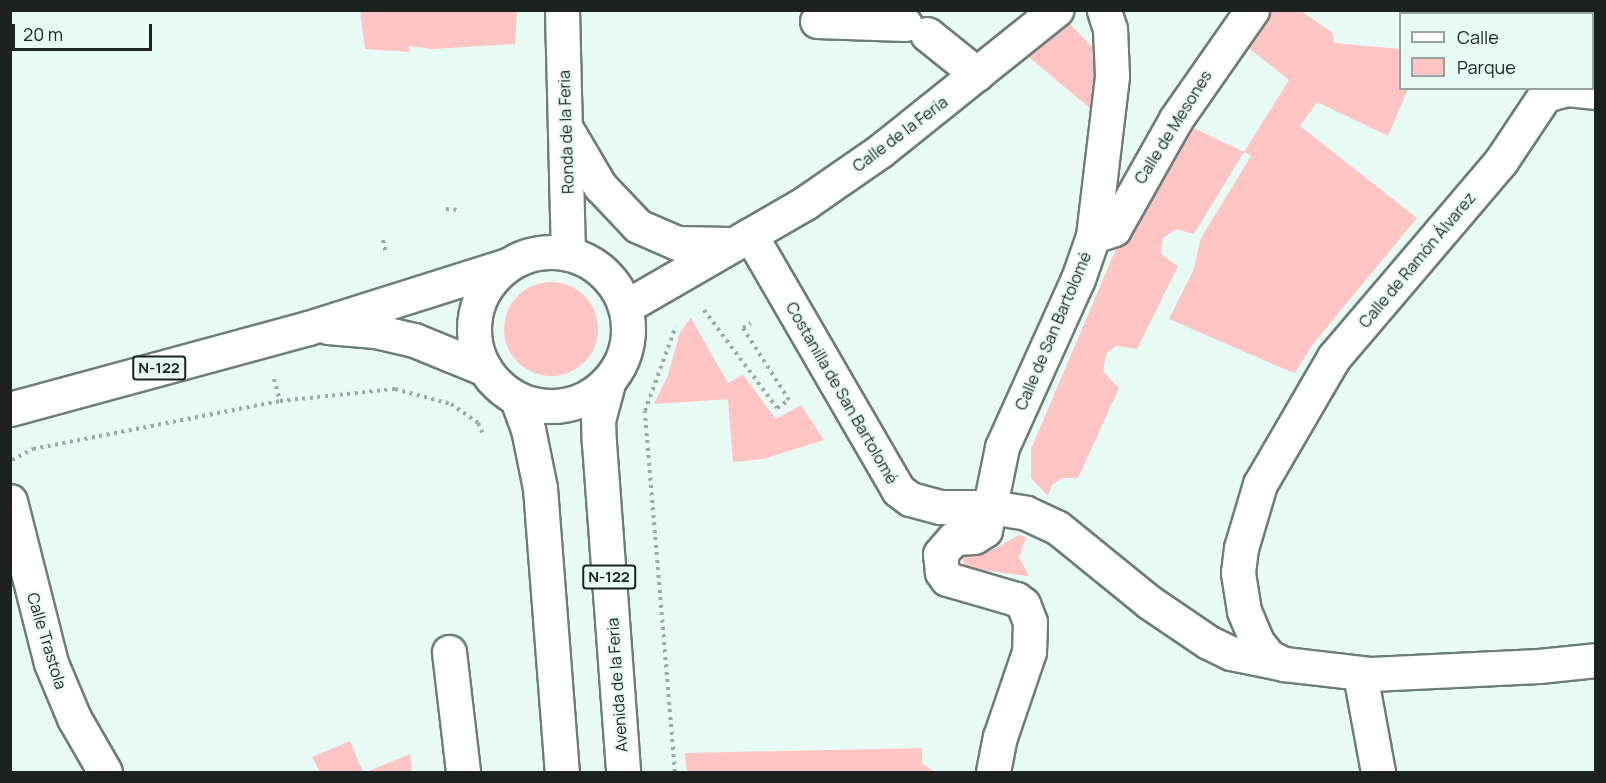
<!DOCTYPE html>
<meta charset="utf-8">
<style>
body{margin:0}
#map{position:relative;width:1606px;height:783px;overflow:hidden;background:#e8fbf5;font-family:Manrope,sans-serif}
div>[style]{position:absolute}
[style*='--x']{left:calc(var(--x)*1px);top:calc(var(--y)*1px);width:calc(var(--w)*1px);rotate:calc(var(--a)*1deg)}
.green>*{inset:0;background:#fec5c4}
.round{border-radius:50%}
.path>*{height:4px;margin-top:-2px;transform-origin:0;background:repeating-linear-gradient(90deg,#9daba7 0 3px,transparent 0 7.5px)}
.roads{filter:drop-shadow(2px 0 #6d7e78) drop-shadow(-2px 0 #6d7e78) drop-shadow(0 2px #6d7e78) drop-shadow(0 -2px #6d7e78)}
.pedestrian>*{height:33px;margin:-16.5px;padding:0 16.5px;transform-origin:16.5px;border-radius:16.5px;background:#fff}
.minor>*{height:33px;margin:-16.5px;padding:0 16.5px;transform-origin:16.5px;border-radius:16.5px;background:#fff}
.secondary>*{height:33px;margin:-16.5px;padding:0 16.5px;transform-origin:16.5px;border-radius:16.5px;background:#fff}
.trunk>*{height:33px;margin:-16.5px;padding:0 16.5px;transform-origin:16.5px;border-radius:16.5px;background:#fff}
.trunk>.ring{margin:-16.5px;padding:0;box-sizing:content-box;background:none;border:33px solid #fff;border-radius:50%}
span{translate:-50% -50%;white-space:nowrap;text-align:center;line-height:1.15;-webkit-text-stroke:4.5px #e8fbf5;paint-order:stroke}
.shield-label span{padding:2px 4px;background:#e8fbf5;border:2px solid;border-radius:4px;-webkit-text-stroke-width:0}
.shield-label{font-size:15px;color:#1b2220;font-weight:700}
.street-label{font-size:16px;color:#1b2220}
.frame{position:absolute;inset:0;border:12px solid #1b2220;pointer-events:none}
.legend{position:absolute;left:1399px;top:12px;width:195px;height:78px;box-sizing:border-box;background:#e8fbf5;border:2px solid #96a4a0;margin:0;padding:8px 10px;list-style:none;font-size:18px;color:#1b2220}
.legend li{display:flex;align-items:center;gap:12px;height:30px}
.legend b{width:30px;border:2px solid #96a4a0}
.scale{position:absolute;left:12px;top:24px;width:140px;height:27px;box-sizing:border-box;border:3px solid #1b2220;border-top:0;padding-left:8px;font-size:18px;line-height:21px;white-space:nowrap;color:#1b2220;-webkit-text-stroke:4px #e8fbf5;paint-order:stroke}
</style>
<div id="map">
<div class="green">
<i style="clip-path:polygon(360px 11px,517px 11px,515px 44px,433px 49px,409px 46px,409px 52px,365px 49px)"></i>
<i style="clip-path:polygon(1264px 11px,1301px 11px,1333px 33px,1334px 43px,1400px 49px,1400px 88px,1408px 89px,1388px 136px,1317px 102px,1300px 126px,1417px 218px,1313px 344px,1295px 373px,1289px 371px,1169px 319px,1193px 271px,1201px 238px,1251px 156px,1244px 152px,1194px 234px,1176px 229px,1163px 238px,1161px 254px,1178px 266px,1137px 349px,1116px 346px,1106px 354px,1103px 371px,1119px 388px,1078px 478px,1062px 478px,1052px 485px,1048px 496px,1031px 478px,1031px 449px,1124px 230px,1183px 123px,1244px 152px,1289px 80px,1242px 43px)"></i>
<i style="clip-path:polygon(1067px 21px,1099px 54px,1097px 114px,1025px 54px)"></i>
<i class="round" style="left:504px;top:282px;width:94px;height:94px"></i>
<i style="clip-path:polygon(691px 318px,728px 383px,743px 375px,776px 419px,801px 405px,824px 440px,763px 459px,733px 462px,728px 399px,654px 404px,668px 375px,680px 332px)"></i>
<i style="clip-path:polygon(1019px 535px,1026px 537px,1019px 557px,1029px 576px,965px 568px,963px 558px,967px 554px,996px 548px)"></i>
<i style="clip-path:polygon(350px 741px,363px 772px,320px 772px,312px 757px)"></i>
<i style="clip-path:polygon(922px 748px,922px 763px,934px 772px,687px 772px,685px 753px)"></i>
<i style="clip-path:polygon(410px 754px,412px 772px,366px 772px)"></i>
</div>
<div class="path">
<i style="--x:446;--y:209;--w:13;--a:4"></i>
<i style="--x:383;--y:240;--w:14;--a:78"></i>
<i style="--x:704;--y:310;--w:122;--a:53.3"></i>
<i style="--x:777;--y:408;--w:14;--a:-34"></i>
<i style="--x:789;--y:400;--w:85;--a:-122.6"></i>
<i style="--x:743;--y:328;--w:9;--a:-32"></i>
<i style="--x:274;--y:379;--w:23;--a:75"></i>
<i style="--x:12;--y:460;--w:24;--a:-28"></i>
<i style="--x:33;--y:449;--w:252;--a:-11"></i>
<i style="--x:280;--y:401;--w:116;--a:-6"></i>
<i style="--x:395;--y:389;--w:58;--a:15"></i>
<i style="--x:451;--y:404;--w:33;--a:35"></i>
<i style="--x:478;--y:423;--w:12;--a:66"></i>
<i style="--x:675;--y:772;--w:362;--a:-94.8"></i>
<i style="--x:645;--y:411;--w:90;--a:-70"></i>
</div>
<div class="roads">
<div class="pedestrian">
<i style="--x:817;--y:21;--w:88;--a:2"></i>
<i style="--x:927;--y:34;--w:64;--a:38.7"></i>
<i style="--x:1093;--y:236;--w:22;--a:-18"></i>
<i style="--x:1114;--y:229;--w:126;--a:-60.6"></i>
<i style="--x:1176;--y:119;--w:133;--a:-55.1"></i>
<i style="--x:990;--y:507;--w:36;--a:9"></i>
<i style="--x:1026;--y:513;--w:35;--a:25"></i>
<i style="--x:1058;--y:528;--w:117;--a:39.1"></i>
<i style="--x:1149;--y:602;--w:71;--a:34.1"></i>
<i style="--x:1208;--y:642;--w:25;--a:26"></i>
<i style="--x:1231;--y:653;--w:54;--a:11.7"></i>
</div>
<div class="minor">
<i style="--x:1596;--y:92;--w:29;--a:-174"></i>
<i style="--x:1567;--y:89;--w:23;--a:165"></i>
<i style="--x:1545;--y:95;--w:79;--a:123.7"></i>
<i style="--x:1501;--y:161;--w:257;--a:130.4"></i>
<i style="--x:1334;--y:357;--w:147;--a:120.2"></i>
<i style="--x:1260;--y:484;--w:67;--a:106.5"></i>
<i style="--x:1241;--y:548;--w:25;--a:97"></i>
<i style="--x:1238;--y:573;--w:38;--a:81"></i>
<i style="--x:1244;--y:611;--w:34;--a:67"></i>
<i style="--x:1257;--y:642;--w:19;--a:51"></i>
<i style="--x:1269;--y:657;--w:17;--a:25"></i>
<i style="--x:1284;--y:664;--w:88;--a:6.6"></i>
<i style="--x:1371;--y:674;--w:168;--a:-2.7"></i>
<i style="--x:1539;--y:666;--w:57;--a:-6"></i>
<i style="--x:567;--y:130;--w:65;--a:59.5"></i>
<i style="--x:600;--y:186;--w:55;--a:46.5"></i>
<i style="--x:638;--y:226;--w:43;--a:23.6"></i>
<i style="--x:677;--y:243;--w:52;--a:1.1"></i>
<i style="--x:751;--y:236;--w:293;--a:59.9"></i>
<i style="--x:898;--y:490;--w:15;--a:37"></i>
<i style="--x:910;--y:499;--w:31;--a:15"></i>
<i style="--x:940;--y:507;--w:50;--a:0"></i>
<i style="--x:625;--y:307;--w:208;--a:-30"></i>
<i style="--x:805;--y:203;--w:91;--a:-34.7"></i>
<i style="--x:880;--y:151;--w:226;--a:-38.7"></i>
<i style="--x:10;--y:501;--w:167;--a:75.8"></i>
<i style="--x:51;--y:663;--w:60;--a:67.3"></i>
<i style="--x:74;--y:718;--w:62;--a:60.1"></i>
<i style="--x:449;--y:652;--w:121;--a:83.3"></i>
<i style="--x:1360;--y:674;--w:100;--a:79.6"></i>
<i style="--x:993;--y:772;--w:36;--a:-79"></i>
<i style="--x:1000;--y:737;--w:90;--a:-71.2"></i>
<i style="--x:1029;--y:652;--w:30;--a:-88"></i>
<i style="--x:1030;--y:622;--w:19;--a:-111"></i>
<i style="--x:1023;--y:604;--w:9;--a:-144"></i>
<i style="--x:1016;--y:599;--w:72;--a:-163.8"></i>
<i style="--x:947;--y:579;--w:9;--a:-126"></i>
<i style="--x:942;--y:572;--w:18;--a:-96"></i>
<i style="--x:940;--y:554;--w:21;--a:-49"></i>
<i style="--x:954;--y:538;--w:20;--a:-3"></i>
<i style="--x:974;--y:537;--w:13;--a:-32"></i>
<i style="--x:985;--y:530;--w:85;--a:-78.4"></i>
<i style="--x:1002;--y:447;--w:184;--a:-65.7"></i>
<i style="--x:1078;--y:279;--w:46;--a:-70.8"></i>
<i style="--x:1093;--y:236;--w:161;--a:-83.2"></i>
<i style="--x:1112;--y:76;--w:47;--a:-92.4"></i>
<i style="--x:1110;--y:29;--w:20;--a:-108"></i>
</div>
<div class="secondary">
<i style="--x:562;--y:10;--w:244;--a:88.6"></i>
</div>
<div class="trunk">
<i class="ring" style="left:474px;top:252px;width:121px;height:121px"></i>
<i style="--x:328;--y:327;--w:47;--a:4.9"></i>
<i style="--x:375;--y:331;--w:40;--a:13"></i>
<i style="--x:414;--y:340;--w:77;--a:22.2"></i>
<i style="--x:608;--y:383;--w:38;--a:105"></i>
<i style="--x:598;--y:420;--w:23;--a:88"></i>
<i style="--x:599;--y:443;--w:330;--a:85.8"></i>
<i style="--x:517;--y:399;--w:32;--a:70"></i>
<i style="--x:528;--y:429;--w:60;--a:78.5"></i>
<i style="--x:540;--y:488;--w:285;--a:85.6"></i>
<i style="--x:10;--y:409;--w:309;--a:-15.2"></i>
<i style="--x:308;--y:328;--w:207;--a:-17.5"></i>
</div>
</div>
<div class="shield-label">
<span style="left:159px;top:368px">N-122</span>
<span style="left:609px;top:577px">N-122</span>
</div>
<div class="street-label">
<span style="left:1173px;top:127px;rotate:-58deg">Calle de Mesones</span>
<span style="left:566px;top:132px;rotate:-92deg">Ronda de la Feria</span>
<span style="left:900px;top:134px;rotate:-37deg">Calle de la Feria</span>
<span style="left:1417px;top:260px;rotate:-50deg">Calle de Ramón Álvarez</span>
<span style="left:1053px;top:331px;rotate:-67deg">Calle de San Bartolomé</span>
<span style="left:842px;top:393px;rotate:60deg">Costanilla de San Bartolomé</span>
<span style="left:47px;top:641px;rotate:73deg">Calle Trastola</span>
<span style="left:617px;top:685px;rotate:-94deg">Avenida de la Feria</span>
</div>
<div class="frame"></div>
<ul class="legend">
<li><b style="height:8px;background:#fff"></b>Calle</li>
<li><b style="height:16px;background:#fec5c4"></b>Parque</li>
</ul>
<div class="scale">20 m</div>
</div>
